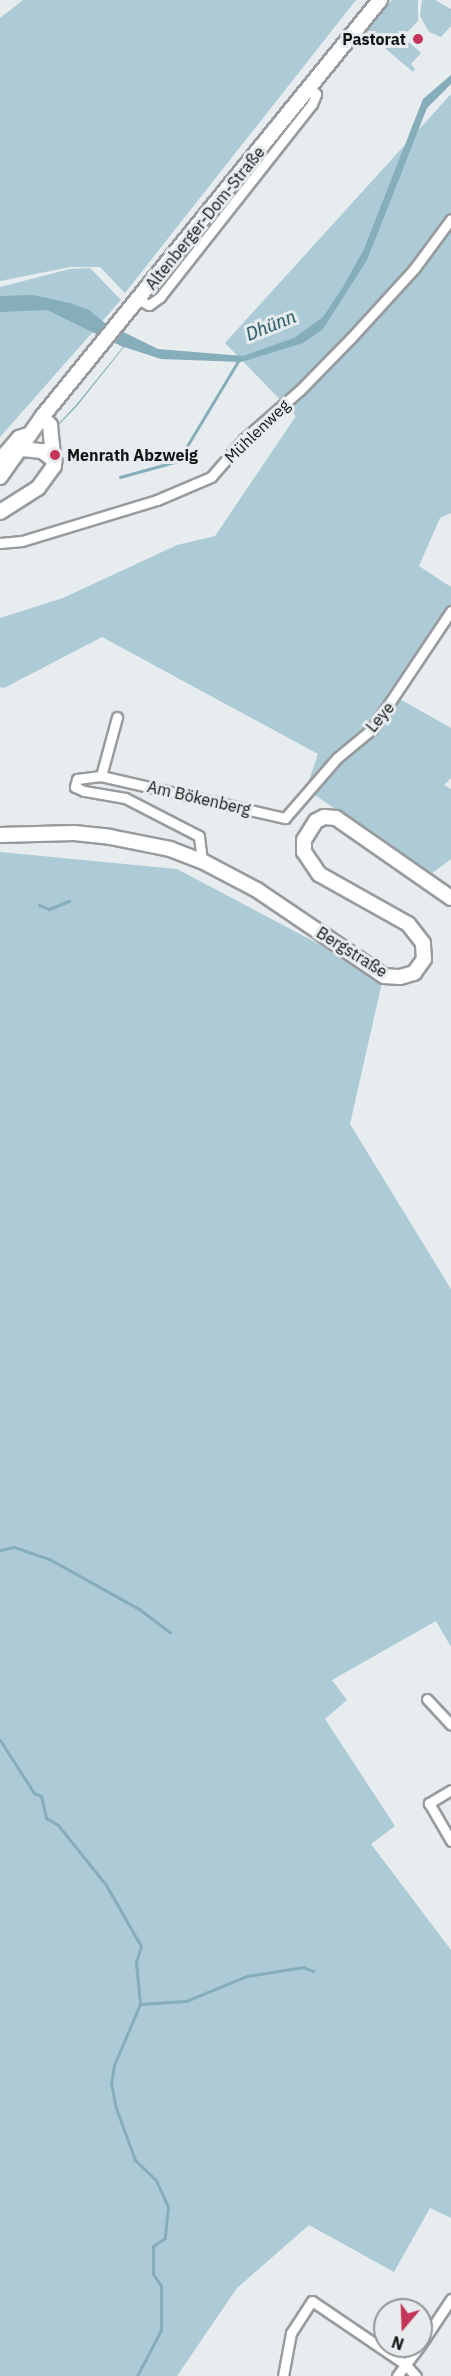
<!DOCTYPE html>
<meta charset="utf-8">
<style>
body{margin:0}
#map{position:relative;width:451px;height:2376px;overflow:hidden;background:#e7ecee;font-family:"IBM Plex Sans",sans-serif}
div>[style]{position:absolute}
[style*='--x']{left:calc(var(--x)*1px);top:calc(var(--y)*1px);width:calc(var(--w)*1px);rotate:calc(var(--a)*1deg)}
.green>*{inset:0;background:#accbd6}
.water>*{inset:0;background:#85adba}
.stream>*{height:3px;margin:-1.5px;padding:0 1.5px;transform-origin:1.5px;border-radius:1.5px;background:#85adba}
.roads{filter:drop-shadow(2px 0 #989c9e) drop-shadow(-2px 0 #989c9e) drop-shadow(0 2px #989c9e) drop-shadow(0 -2px #989c9e)}
.street>*{height:9px;margin:-4.5px;padding:0 4.5px;transform-origin:4.5px;border-radius:4.5px;background:#fff}
.secondary>*{height:14px;margin:-7px;padding:0 7px;transform-origin:7px;border-radius:7px;background:#fff}
.dots>*{width:16px;height:16px;translate:-50% -50%;box-sizing:border-box;border:3px solid #e7ecee;border-radius:50%}
span{translate:-50% -50%;white-space:nowrap;text-align:center;line-height:1.15;-webkit-text-stroke:6px #e7ecee;paint-order:stroke}
.poi-label{font-size:16px;color:#121414;font-weight:700}
.right{translate:-100% -50%;text-align:right}
.left{translate:0 -50%;text-align:left}
.street-label{font-size:16px;color:#121414}
.water-label{font-size:18px;color:#064251;font-style:italic}
.north{position:absolute;left:373px;top:2298px;width:60px;height:60px;box-sizing:border-box;background:#e7ecee;border:2px solid #929697;border-radius:50%;rotate:199deg;font-size:16px;font-weight:700;line-height:24px;text-align:center;color:#121414}
.north::after{content:'';display:block;margin:auto;width:21px;height:27px;background:#c43559;clip-path:polygon(50% 0,100% 100%,50% 72%,0 100%)}
</style>
<div id="map">
<div class="green">
<i style="clip-path:polygon(23px 0,356px 0,125px 293px,100px 267px,70px 267px,0 281px,0 18px)"></i>
<i style="clip-path:polygon(392px 0,418px 0,418px 21px,399px 41px,405px 46px,409px 42px,421px 53px,411px 64px,415px 69px,413px 72px,366px 32px)"></i>
<i style="clip-path:polygon(422px 0,435px 0,451px 9px,451px 26px,441px 37px,429px 32px,420px 16px)"></i>
<i style="clip-path:polygon(451px 94px,451px 513px,440px 518px,419px 566px,451px 587px,451px 605px,391px 694px,451px 728px,451px 778px,444px 785px,451px 789px,451px 859px,431px 874px,306px 789px,318px 754px,102px 637px,4px 688px,0 687px,0 618px,63px 598px,177px 545px,215px 536px,296px 416px,225px 343px)"></i>
<i style="clip-path:polygon(90px 268px,121px 300px,0 437px,0 287px,70px 269px)"></i>
<i style="clip-path:polygon(0 852px,177px 869px,383px 978px,350px 1124px,451px 1289px,451px 1647px,436px 1621px,332px 1680px,347px 1700px,325px 1719px,395px 1826px,371px 1844px,451px 1950px,451px 2218px,430px 2208px,394px 2272px,309px 2225px,237px 2288px,177px 2376px,0 2376px)"></i>
</div>
<div class="water">
<i style="clip-path:polygon(451px 75px,451px 84px,427px 108px,367px 260px,323px 329px,303px 343px,241px 362px,161px 359px,124px 347px,77px 406px,0 486px,76px 405px,123px 347px,47px 310px,0 312px,0 296px,33px 295px,70px 303px,89px 310px,105px 323px,158px 349px,243px 356px,294px 338px,323px 317px,343px 287px,364px 249px,423px 99px)"></i>
</div>
<div class="stream">
<i style="--x:120;--y:477;--w:60;--a:-15.4"></i>
<i style="--x:178;--y:461;--w:117;--a:-59"></i>
<i style="--x:39;--y:905;--w:11;--a:22"></i>
<i style="--x:49;--y:909;--w:22;--a:-22"></i>
<i style="--x:0;--y:1550;--w:14;--a:-12"></i>
<i style="--x:14;--y:1547;--w:39;--a:19"></i>
<i style="--x:51;--y:1560;--w:101;--a:29.1"></i>
<i style="--x:139;--y:1609;--w:39;--a:37"></i>
<i style="--x:0;--y:1740;--w:63;--a:57.3"></i>
<i style="--x:34;--y:1793;--w:8;--a:23"></i>
<i style="--x:41;--y:1796;--w:23;--a:77"></i>
<i style="--x:46;--y:1818;--w:14;--a:30"></i>
<i style="--x:58;--y:1825;--w:77;--a:51.3"></i>
<i style="--x:106;--y:1885;--w:70;--a:60.2"></i>
<i style="--x:141;--y:1946;--w:17;--a:107"></i>
<i style="--x:136;--y:1962;--w:42;--a:84.6"></i>
<i style="--x:140;--y:2004;--w:66;--a:113.1"></i>
<i style="--x:114;--y:2065;--w:18;--a:99"></i>
<i style="--x:111;--y:2083;--w:25;--a:79"></i>
<i style="--x:116;--y:2108;--w:55;--a:69.9"></i>
<i style="--x:135;--y:2160;--w:29;--a:44"></i>
<i style="--x:156;--y:2180;--w:30;--a:66"></i>
<i style="--x:168;--y:2207;--w:31;--a:96"></i>
<i style="--x:165;--y:2238;--w:14;--a:146"></i>
<i style="--x:153;--y:2246;--w:28;--a:90"></i>
<i style="--x:153;--y:2274;--w:14;--a:56"></i>
<i style="--x:161;--y:2286;--w:44;--a:90"></i>
<i style="--x:161;--y:2330;--w:52;--a:117.6"></i>
<i style="--x:140;--y:2004;--w:46;--a:-3.7"></i>
<i style="--x:186;--y:2001;--w:66;--a:-22.3"></i>
<i style="--x:247;--y:1976;--w:57;--a:-9.1"></i>
<i style="--x:303;--y:1967;--w:11;--a:22"></i>
</div>
<div class="roads">
<div class="street">
<i style="--x:139;--y:300;--w:11;--a:27"></i>
<i style="--x:149;--y:305;--w:14;--a:-36"></i>
<i style="--x:160;--y:297;--w:246;--a:-51.8"></i>
<i style="--x:312;--y:104;--w:11;--a:-68"></i>
<i style="--x:316;--y:94;--w:9;--a:-131"></i>
<i style="--x:0;--y:543;--w:22;--a:-5"></i>
<i style="--x:22;--y:541;--w:141;--a:-16.9"></i>
<i style="--x:157;--y:500;--w:59;--a:-23.1"></i>
<i style="--x:211;--y:477;--w:50;--a:-49"></i>
<i style="--x:244;--y:439;--w:74;--a:-41.2"></i>
<i style="--x:300;--y:390;--w:73;--a:-45.6"></i>
<i style="--x:351;--y:338;--w:93;--a:-47.6"></i>
<i style="--x:414;--y:269;--w:62;--a:-53.5"></i>
<i style="--x:101;--y:776;--w:61;--a:-74.8"></i>
<i style="--x:202;--y:861;--w:25;--a:-97"></i>
<i style="--x:199;--y:836;--w:83;--a:-152.8"></i>
<i style="--x:125;--y:798;--w:42;--a:-170.3"></i>
<i style="--x:84;--y:791;--w:10;--a:-156"></i>
<i style="--x:75;--y:787;--w:8;--a:-76"></i>
<i style="--x:77;--y:779;--w:24;--a:-7"></i>
<i style="--x:101;--y:776;--w:189;--a:12.9"></i>
<i style="--x:285;--y:818;--w:79;--a:-49.1"></i>
<i style="--x:337;--y:758;--w:45;--a:-39.6"></i>
<i style="--x:372;--y:729;--w:142;--a:-56.2"></i>
<i style="--x:427;--y:1699;--w:35;--a:47"></i>
<i style="--x:451;--y:1790;--w:26;--a:149"></i>
<i style="--x:429;--y:1803;--w:44;--a:59.9"></i>
<i style="--x:421;--y:2344;--w:54;--a:-56.3"></i>
<i style="--x:283;--y:2376;--w:44;--a:-79.5"></i>
<i style="--x:291;--y:2333;--w:38;--a:-57"></i>
<i style="--x:312;--y:2301;--w:114;--a:34.2"></i>
<i style="--x:406;--y:2365;--w:15;--a:48"></i>
<i style="--x:397;--y:2376;--w:38;--a:-53"></i>
</div>
<div class="secondary">
<i style="--x:22;--y:449;--w:20;--a:6"></i>
<i style="--x:42;--y:451;--w:16;--a:38"></i>
<i style="--x:0;--y:460;--w:29;--a:-49"></i>
<i style="--x:19;--y:438;--w:9;--a:-18"></i>
<i style="--x:0;--y:477;--w:73;--a:-55"></i>
<i style="--x:42;--y:417;--w:537;--a:-50.97"></i>
<i style="--x:0;--y:512;--w:45;--a:-32.3"></i>
<i style="--x:38;--y:488;--w:27;--a:-54"></i>
<i style="--x:54;--y:466;--w:41;--a:-95.6"></i>
<i style="--x:50;--y:425;--w:11;--a:-135"></i>
<i style="--x:0;--y:835;--w:74;--a:-1.5"></i>
<i style="--x:74;--y:833;--w:36;--a:6"></i>
<i style="--x:110;--y:837;--w:61;--a:11.3"></i>
<i style="--x:170;--y:849;--w:34;--a:21"></i>
<i style="--x:202;--y:861;--w:62;--a:27.8"></i>
<i style="--x:257;--y:890;--w:153;--a:34.1"></i>
<i style="--x:384;--y:976;--w:16;--a:4"></i>
<i style="--x:400;--y:977;--w:15;--a:-16"></i>
<i style="--x:414;--y:973;--w:17;--a:-54"></i>
<i style="--x:424;--y:959;--w:16;--a:-94"></i>
<i style="--x:423;--y:943;--w:24;--a:-128"></i>
<i style="--x:408;--y:924;--w:102;--a:-150.7"></i>
<i style="--x:319;--y:874;--w:27;--a:-124"></i>
<i style="--x:304;--y:852;--w:12;--a:-90"></i>
<i style="--x:304;--y:840;--w:22;--a:-58"></i>
<i style="--x:316;--y:821;--w:9;--a:-27"></i>
<i style="--x:324;--y:817;--w:12;--a:5"></i>
<i style="--x:336;--y:818;--w:140;--a:34.8"></i>
</div>
</div>
<div class="dots">
<i style="left:418px;top:39px;background:#c43559"></i>
<i style="left:55px;top:455px;background:#c43559"></i>
</div>
<div class="poi-label">
<span class="right" style="left:406px;top:39px">Pastorat</span>
<span class="left" style="left:67px;top:455px">Menrath Abzweig</span>
</div>
<div class="street-label">
<span style="left:205px;top:218px;rotate:-51deg">Altenberger-Dom-Straße</span>
<span style="left:257px;top:431px;rotate:-44deg">Mühlenweg</span>
<span style="left:380px;top:717px;rotate:-50deg">Leye</span>
<span style="left:199px;top:798px;rotate:13deg">Am Bökenberg</span>
<span style="left:352px;top:952px;rotate:32deg">Bergstraße</span>
</div>
<div class="water-label">
<span style="left:271px;top:326px;rotate:-22deg">Dhünn</span>
</div>
<div class="north">N</div>
</div>
